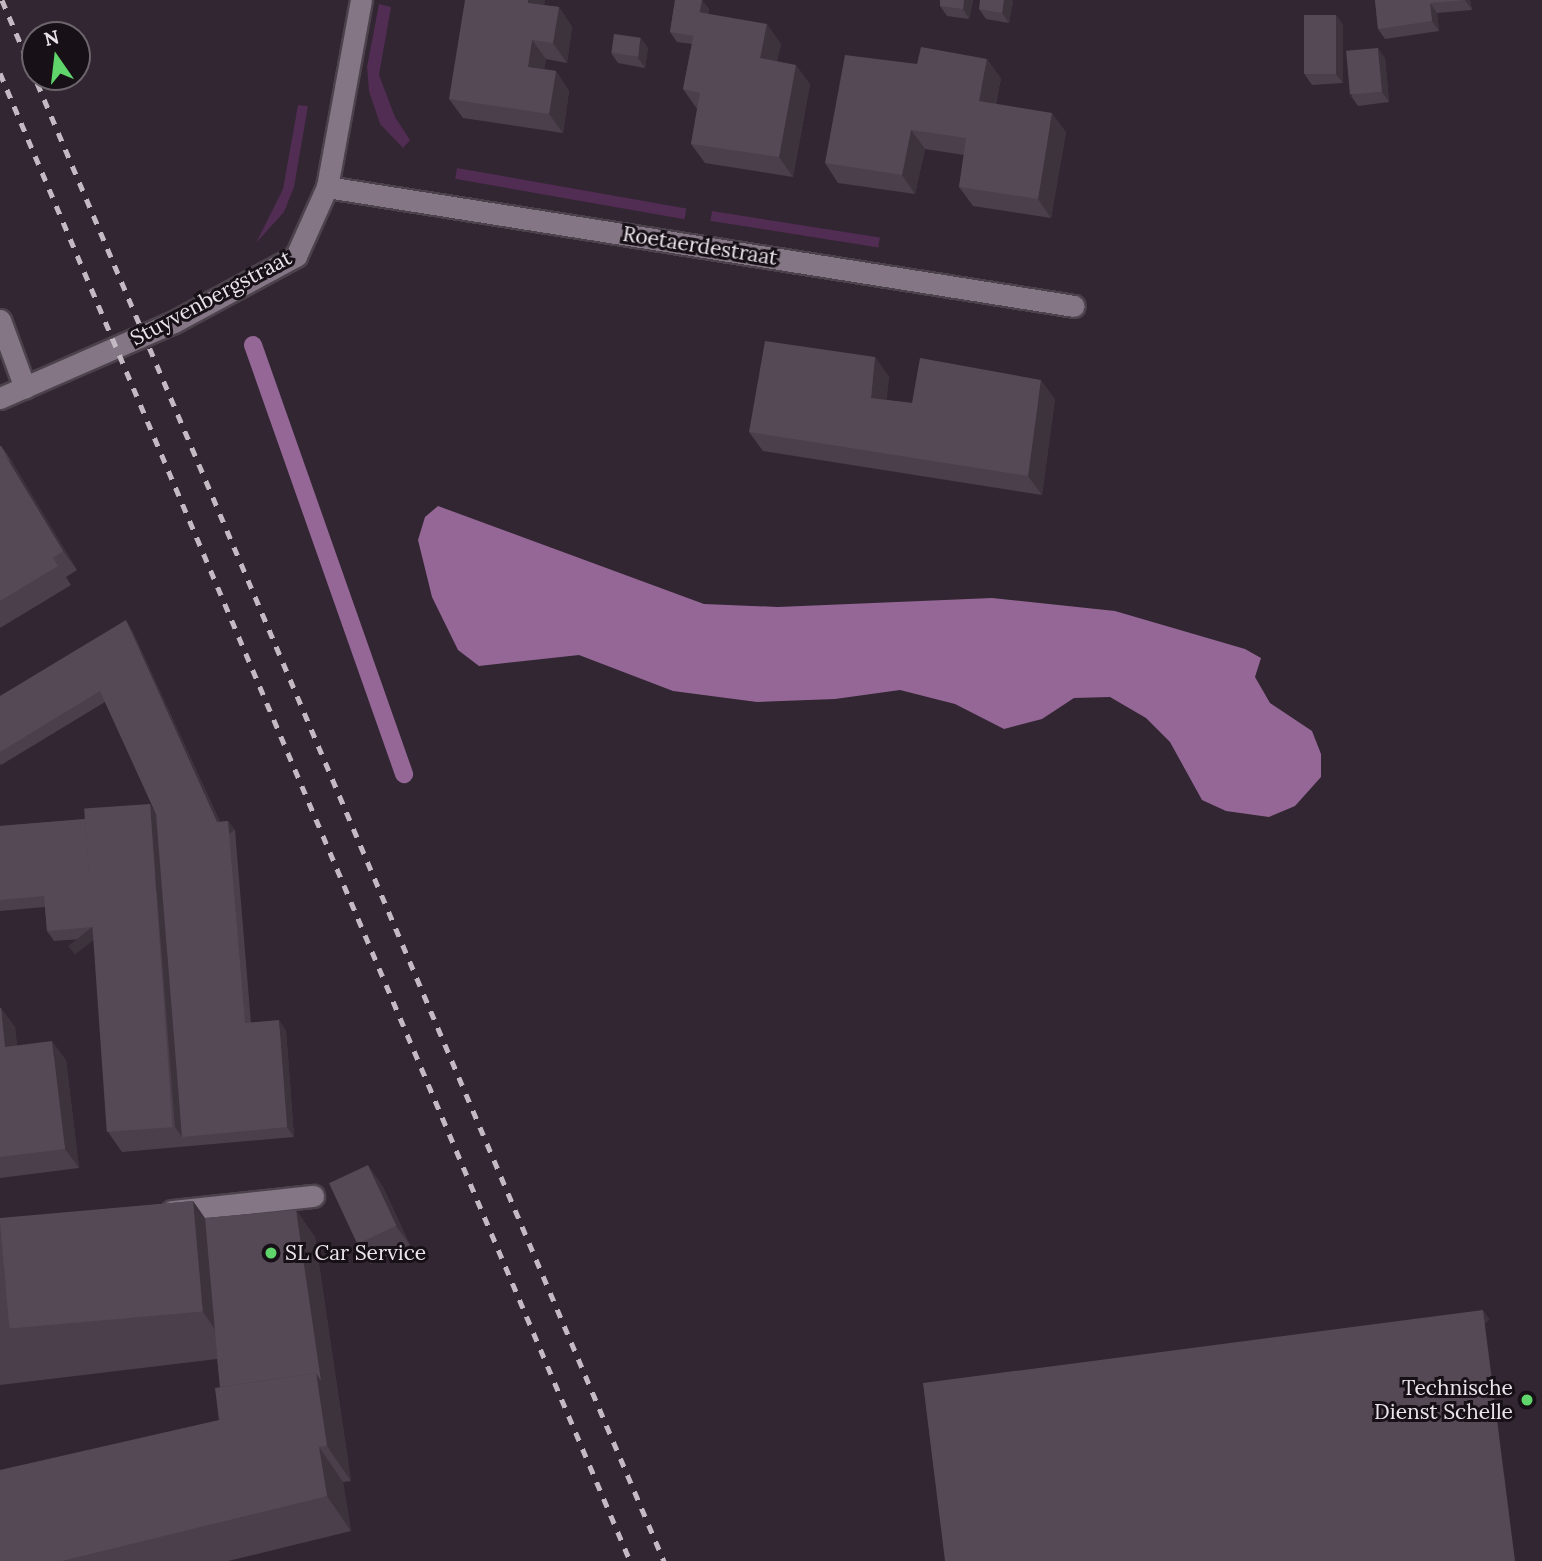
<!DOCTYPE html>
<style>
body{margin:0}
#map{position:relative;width:1542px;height:1561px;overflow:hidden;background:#322632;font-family:Lora,serif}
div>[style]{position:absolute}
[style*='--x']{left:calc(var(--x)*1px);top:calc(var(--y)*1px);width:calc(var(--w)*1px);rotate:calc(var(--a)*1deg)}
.green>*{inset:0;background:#512c53;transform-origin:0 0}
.water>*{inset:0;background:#946796}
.stream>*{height:18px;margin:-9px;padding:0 9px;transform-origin:9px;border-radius:9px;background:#946796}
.roads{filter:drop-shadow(2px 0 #4c424c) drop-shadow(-2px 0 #4c424c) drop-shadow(0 2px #4c424c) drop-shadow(0 -2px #4c424c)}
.minor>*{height:21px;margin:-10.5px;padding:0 10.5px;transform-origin:10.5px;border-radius:10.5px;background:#847685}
.rail>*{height:5px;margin-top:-2.5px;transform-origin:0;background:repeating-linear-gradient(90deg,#c3bac3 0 9px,transparent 0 18px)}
.wall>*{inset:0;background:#4a3f4a}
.shaded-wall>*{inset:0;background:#3c333c;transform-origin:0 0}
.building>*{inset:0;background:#564956;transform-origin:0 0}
.dots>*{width:19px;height:19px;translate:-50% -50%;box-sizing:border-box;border:4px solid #171117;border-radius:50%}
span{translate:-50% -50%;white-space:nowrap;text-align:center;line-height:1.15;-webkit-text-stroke:6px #171117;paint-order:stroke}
.street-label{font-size:21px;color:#ece4ec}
.poi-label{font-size:21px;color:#ece4ec}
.left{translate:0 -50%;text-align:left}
.right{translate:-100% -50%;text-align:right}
.north{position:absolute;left:21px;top:21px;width:70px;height:70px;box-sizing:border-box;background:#171117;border:2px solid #6c656c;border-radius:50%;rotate:346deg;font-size:19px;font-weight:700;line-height:28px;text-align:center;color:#ece4ec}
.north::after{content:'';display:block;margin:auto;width:24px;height:32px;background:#60d56b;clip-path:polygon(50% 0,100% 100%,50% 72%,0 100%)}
</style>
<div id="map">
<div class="green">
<i style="clip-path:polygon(379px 4px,391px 7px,379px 75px,395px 117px,410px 140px,403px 148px,380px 124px,369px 91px,367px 67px)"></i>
<i style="clip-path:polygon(298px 105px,308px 106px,294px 187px,284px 212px,256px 243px,283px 189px)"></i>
<i style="left:457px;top:168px;width:233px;height:11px;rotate:10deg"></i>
<i style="left:712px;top:211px;width:170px;height:10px;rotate:9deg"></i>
</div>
<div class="water">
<i style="clip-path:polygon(438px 506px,704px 604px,778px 607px,992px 598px,1115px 611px,1245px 649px,1261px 658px,1255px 677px,1270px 703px,1312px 731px,1321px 754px,1321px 777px,1295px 806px,1269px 817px,1226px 811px,1202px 800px,1170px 742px,1146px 718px,1110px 697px,1074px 698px,1042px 719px,1004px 729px,955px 704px,900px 690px,835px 699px,757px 702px,673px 691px,579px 655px,479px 666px,458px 650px,432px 597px,418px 540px,425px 517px)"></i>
</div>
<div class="stream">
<i style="--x:253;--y:345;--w:455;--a:70.6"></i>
</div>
<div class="roads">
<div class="minor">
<i style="--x:327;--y:187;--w:756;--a:9.05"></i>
<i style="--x:0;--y:320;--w:72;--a:69.8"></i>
<i style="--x:0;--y:398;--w:190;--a:-23.6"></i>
<i style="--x:174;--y:322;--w:139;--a:-28.4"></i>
<i style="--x:296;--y:256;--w:76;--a:-65.8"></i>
<i style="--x:327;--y:187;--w:190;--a:-79.7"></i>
<i style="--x:172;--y:1211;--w:142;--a:-6.1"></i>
</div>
</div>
<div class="rail">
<i style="--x:2;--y:0;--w:1696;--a:67.02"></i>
<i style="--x:0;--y:73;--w:1616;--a:67.05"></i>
</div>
<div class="wall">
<i style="clip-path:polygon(545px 0,544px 5px,559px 7px,572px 27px,567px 63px,546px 59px,544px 69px,556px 71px,569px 91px,563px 133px,463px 118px,449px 99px)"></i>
<i style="clip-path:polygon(675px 0,702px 0,709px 9px,708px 14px,781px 44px,777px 61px,810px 84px,793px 177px,705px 163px,691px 144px,697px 109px,683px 89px,692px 44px,677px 42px,670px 32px)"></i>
<i style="clip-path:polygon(973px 0,969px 19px,947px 16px,940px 6px)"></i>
<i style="clip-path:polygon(1375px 0,1470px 0,1472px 10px,1437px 13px,1439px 31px,1385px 39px,1378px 29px)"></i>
<i style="clip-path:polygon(1013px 1px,1009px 23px,986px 19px,979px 9px)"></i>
<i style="clip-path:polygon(1336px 15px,1343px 25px,1343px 83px,1312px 85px,1305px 75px)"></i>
<i style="clip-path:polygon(648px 48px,645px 68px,618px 63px,611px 53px)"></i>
<i style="clip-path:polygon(1385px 58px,1389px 102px,1358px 106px,1351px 96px)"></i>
<i style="clip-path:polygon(1001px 78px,996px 104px,1066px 132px,1051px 218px,973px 206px,959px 187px,964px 155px,925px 149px,915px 194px,838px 183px,825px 163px)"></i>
<i style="clip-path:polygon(875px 357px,889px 377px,886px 400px,912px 403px,1055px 399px,1042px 495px,763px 451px,749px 432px)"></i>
<i style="clip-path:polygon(0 446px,1px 446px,8px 455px,77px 570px,66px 577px,71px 585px,0 628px)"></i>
<i style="clip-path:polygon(132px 630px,220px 822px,228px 821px,235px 830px,251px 1023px,286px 1030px,294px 1137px,122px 1152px,108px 1132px,94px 938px,54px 941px,47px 931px,45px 907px,0 911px,0 826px,85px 819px,150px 804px,156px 814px,105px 702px,1px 765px,0 764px,0 696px)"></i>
<i style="clip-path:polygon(0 1008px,15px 1027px,17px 1046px,66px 1060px,79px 1168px,0 1178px)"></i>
<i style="clip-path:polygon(382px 1185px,410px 1245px,371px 1264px,358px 1244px)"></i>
<i style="clip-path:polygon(193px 1201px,205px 1218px,296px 1210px,315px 1237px,351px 1481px,343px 1482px,351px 1531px,228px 1561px,0 1561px,219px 1420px,220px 1387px,217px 1359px,0 1385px,0 1219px)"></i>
</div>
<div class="shaded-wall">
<i style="clip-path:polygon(528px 0,545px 0,542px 22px,528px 3px)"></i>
<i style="clip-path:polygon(702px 0,709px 9px,703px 46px,696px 36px)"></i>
<i style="clip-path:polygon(964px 0,973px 0,969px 19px,963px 9px)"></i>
<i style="clip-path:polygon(1004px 0,1012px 0,1013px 1px,1009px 23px,1002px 13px)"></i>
<i style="clip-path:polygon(1465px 0,1470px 0,1472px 10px)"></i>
<i style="clip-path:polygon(1430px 3px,1437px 13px,1439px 31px,1432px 21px)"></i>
<i style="clip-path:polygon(559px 7px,572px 27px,567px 63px,553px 43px)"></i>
<i style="clip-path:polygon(1336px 15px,1343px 25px,1343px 83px,1336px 74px)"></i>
<i style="clip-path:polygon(767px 24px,781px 44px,773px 77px,760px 58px)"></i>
<i style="clip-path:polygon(641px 38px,648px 48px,645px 68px,638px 58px)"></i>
<i style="clip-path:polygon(532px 40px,546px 59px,542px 86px,528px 67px)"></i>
<i style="clip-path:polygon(1378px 48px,1385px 58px,1389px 102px,1382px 92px)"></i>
<i style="clip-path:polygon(987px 59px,1001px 78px,992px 120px,979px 101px)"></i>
<i style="clip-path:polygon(796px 65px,810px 84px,793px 177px,779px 157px)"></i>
<i style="clip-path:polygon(556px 71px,569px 91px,563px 133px,549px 114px)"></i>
<i style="clip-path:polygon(1052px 113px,1066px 132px,1051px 218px,1038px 199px)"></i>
<i style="clip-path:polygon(911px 130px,925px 149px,915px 194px,902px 175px)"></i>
<i style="clip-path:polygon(875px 357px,889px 377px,885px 417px,871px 398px)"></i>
<i style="clip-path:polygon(1041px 380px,1055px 399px,1042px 495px,1028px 476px)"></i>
<i style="clip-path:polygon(1px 446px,8px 455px,77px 570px,63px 551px,5px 455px)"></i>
<i style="clip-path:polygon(126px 620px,132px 630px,224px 832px,217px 822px)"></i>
<i style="clip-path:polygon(150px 804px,163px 824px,182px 1137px,175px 1127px)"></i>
<i style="left:228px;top:821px;width:11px;height:203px;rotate:52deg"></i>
<i style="clip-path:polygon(1px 1008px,15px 1027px,19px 1066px,5px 1047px)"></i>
<i style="clip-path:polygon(279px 1020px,286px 1030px,294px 1137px,287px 1127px)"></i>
<i style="clip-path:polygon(52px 1041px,66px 1060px,79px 1168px,65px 1149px)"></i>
<i style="clip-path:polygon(368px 1165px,382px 1185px,410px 1245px,396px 1226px)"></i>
<i style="clip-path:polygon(193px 1201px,224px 1246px,234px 1357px,203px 1312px)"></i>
<i style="clip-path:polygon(296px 1210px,315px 1237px,351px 1481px,327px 1446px,316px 1373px)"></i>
<i style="left:1483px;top:1310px;width:12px;height:253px;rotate:55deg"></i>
<i style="clip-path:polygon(319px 1447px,343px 1482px,351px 1531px,327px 1496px)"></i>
</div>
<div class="building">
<i style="clip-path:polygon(465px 0,528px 0,528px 3px,559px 7px,553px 43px,532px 40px,528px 67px,556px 71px,549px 114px,449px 99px)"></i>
<i style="clip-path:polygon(675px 0,702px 0,694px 36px,670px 32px)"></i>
<i style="clip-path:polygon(940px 0,964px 0,963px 9px,940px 6px)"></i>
<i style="clip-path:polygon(980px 0,1004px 0,1002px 13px,979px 9px)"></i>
<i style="clip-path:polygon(1375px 0,1465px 0,1430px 3px,1432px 21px,1378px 29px)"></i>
<i style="clip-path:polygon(698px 12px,767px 24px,760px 58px,796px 65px,779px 157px,691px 144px,700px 93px,683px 89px)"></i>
<i style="left:1336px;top:15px;width:59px;height:32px;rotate:90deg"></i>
<i style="left:614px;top:34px;width:27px;height:19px;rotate:8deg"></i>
<i style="clip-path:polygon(921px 47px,987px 59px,979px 101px,1052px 113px,1038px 199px,959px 187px,966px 138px,911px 130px,902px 175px,825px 163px,845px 55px,917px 64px)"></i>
<i style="left:1378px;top:48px;width:44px;height:32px;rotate:85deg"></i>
<i style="clip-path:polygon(765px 341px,875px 357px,871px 398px,912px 403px,920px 358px,1041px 380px,1028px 476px,749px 432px)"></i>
<i style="clip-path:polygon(0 446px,1px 446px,12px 464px,5px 455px,0 458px)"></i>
<i style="clip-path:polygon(5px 455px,63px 551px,53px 558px,58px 566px,0 601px,0 458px)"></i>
<i style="clip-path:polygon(126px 620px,217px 822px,228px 821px,245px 1023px,279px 1020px,287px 1127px,182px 1137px,156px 814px,100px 691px,0 752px,0 696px)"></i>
<i style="left:150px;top:804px;width:324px;height:66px;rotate:86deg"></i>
<i style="clip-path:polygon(85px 819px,93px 927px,47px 931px,44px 896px,0 900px,0 826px)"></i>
<i style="clip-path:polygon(0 1008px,1px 1008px,5px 1047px,52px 1041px,65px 1149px,0 1157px)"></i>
<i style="left:368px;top:1165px;width:67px;height:43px;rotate:65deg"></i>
<i style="left:193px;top:1201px;width:111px;height:194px;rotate:85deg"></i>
<i style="clip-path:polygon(296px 1210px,321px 1381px,316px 1373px,220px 1387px,205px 1218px)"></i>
<i style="clip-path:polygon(1483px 1310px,1515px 1561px,945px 1561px,923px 1383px)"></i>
<i style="clip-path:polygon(316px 1373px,327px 1446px,319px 1447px,327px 1496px,62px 1561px,0 1561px,0 1470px,219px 1420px,215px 1388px)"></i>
</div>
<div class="dots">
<i style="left:271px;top:1253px;background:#60d56b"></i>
<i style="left:1527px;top:1400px;background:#60d56b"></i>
</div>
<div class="street-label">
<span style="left:700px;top:246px;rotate:9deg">Roetaerdestraat</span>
<span style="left:211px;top:298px;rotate:-28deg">Stuyvenbergstraat</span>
</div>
<div class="poi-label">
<span class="left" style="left:285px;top:1253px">SL Car Service</span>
<span class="right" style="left:1513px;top:1400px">Technische<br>Dienst Schelle</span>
</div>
<div class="north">N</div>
</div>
